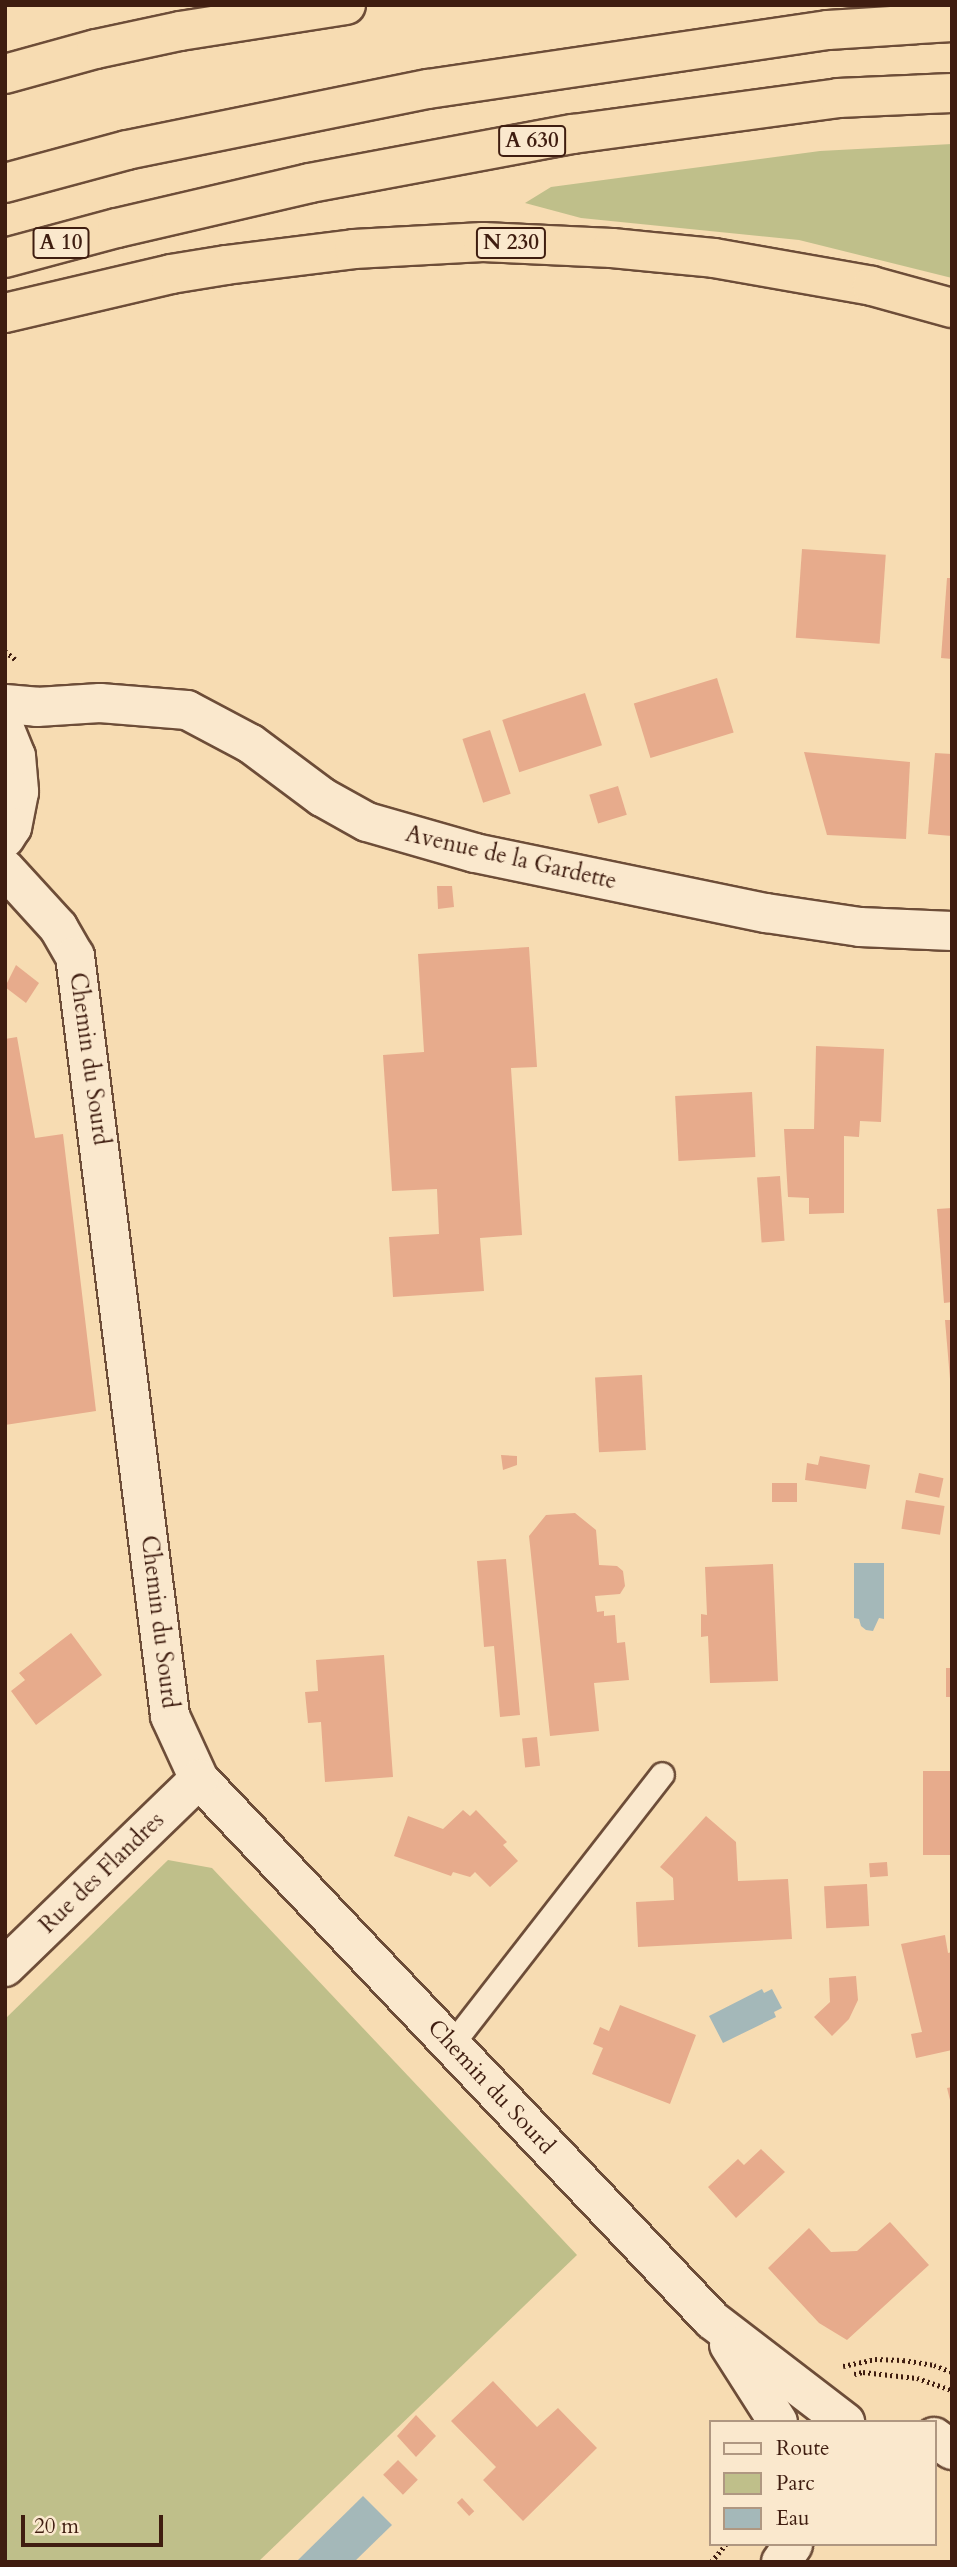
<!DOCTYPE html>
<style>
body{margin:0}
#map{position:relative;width:957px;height:2567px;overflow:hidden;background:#f7dcb2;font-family:Cardo,serif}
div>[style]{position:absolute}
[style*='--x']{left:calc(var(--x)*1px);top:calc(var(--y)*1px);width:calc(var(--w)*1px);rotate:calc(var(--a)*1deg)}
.green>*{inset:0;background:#bfbf8a}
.water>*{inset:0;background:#a4b8b9}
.building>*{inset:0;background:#e7ab8c;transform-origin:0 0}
.path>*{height:4.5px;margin-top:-2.25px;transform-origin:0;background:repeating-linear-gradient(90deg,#3f1d10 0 2px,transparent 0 5.5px)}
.roads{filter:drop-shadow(2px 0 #6d4d38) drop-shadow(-2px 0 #6d4d38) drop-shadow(0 2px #6d4d38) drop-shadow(0 -2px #6d4d38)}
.lane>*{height:23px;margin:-11.5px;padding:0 11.5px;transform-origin:11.5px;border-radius:11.5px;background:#fae8cd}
.street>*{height:38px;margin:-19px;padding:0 19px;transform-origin:19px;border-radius:19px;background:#fae8cd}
.secondary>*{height:38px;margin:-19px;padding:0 19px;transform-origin:19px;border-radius:19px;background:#fae8cd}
.highway>*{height:38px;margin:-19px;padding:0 19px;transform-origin:19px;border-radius:19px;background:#f7dcb2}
span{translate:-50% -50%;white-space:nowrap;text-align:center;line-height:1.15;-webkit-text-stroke:5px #fae8cd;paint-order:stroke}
.shield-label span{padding:2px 5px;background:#fae8cd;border:2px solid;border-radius:5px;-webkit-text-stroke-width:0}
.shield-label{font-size:21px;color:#3f1d10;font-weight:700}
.street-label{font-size:23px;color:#3f1d10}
.frame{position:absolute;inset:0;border:7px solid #3f1d10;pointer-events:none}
.legend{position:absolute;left:709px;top:2420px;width:228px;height:126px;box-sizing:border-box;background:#fae8cd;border:2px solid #af9781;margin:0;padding:9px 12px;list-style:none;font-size:21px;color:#3f1d10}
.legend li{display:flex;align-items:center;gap:14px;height:35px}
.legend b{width:35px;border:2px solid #af9781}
.scale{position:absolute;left:21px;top:2515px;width:142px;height:32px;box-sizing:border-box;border:4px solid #3f1d10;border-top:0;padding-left:9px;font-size:21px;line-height:24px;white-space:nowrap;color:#3f1d10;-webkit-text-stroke:5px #fae8cd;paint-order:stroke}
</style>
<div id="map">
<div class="green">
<i style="clip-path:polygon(952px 144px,952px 278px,799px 240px,581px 218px,525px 203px,551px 187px,820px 151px)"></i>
<i style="clip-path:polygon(168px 1860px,212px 1868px,577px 2255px,258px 2562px,5px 2562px,5px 2019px)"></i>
</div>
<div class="water">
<i style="clip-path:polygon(854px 1563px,884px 1563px,884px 1619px,879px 1618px,873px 1631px,866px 1630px,861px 1626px,859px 1619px,854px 1618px)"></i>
<i style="clip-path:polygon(762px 1989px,764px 1993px,772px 1989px,782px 2008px,774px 2012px,776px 2017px,723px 2043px,709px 2016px)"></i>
<i style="clip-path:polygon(363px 2496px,392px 2525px,354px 2562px,299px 2562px,298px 2560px)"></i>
</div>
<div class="building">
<i style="left:802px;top:549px;width:84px;height:89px;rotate:4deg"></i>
<i style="clip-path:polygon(947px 578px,952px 578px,952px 659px,941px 658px)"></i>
<i style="left:717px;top:678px;width:57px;height:87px;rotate:73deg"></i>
<i style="left:585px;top:693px;width:55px;height:87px;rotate:72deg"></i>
<i style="left:490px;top:730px;width:67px;height:29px;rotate:72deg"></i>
<i style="clip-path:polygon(804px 752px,910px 762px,906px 839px,827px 835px)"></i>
<i style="clip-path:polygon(935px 753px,952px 754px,952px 836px,928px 834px)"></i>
<i style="left:618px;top:786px;width:30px;height:30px;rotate:73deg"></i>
<i style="clip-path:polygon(437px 886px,452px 886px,454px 907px,438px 909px)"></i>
<i style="clip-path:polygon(529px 947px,537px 1067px,511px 1068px,522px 1235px,480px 1238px,484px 1291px,393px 1297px,389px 1237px,439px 1234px,437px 1189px,392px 1191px,383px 1055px,424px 1052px,418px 954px)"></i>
<i style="clip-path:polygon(16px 965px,39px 983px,26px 1003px,5px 987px)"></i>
<i style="clip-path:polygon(17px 1037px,35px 1138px,63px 1134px,96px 1411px,5px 1425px,5px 1039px)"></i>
<i style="clip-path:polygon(816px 1046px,884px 1049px,881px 1122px,860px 1121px,859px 1137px,844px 1136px,844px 1213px,809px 1214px,809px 1198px,788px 1197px,784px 1129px,814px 1129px)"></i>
<i style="left:752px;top:1092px;width:65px;height:77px;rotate:87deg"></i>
<i style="left:780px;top:1176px;width:65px;height:23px;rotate:86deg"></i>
<i style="clip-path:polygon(952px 1208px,952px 1302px,944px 1303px,937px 1209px)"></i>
<i style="clip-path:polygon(945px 1320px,952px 1320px,952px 1379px,950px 1379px)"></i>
<i style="left:642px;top:1375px;width:75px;height:47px;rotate:87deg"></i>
<i style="clip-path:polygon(501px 1455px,517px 1456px,517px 1465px,503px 1470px)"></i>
<i style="clip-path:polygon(820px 1456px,870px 1465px,866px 1489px,805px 1480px,807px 1463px,818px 1465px)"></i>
<i style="left:919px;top:1473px;width:25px;height:20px;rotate:12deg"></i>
<i style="left:797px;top:1483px;width:19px;height:25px;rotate:90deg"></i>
<i style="left:906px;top:1500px;width:39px;height:29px;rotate:9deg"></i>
<i style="clip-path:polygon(575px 1513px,596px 1530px,599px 1565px,617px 1566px,623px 1571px,625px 1586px,620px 1594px,595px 1596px,597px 1612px,604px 1611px,604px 1616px,615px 1615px,617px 1643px,625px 1642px,629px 1680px,594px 1683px,599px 1731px,550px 1736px,529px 1536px,546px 1515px)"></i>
<i style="clip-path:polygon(506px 1559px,520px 1715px,500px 1717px,494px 1646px,484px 1647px,477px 1561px)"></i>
<i style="clip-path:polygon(773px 1564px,778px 1681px,710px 1683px,708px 1636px,701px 1637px,701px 1614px,707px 1615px,705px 1567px)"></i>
<i style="clip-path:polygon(71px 1633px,102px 1675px,36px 1725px,11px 1691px,25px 1680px,19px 1673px)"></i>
<i style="clip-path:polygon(384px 1655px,393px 1777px,325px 1782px,321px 1722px,308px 1723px,305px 1692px,318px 1691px,316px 1660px)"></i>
<i style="left:946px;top:1668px;width:6px;height:29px"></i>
<i style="left:537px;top:1737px;width:29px;height:15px;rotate:84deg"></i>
<i style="left:923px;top:1771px;width:29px;height:84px"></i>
<i style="clip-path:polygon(463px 1810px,470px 1816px,476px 1810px,507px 1842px,503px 1845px,518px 1861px,490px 1887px,475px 1872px,470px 1877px,453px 1872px,451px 1876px,394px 1856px,408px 1816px,443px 1829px)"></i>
<i style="clip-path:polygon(706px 1816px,736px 1842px,738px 1881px,788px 1879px,792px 1939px,638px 1947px,636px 1902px,674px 1900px,673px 1878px,660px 1867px)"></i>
<i style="left:887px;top:1862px;width:14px;height:18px;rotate:86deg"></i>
<i style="left:867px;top:1884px;width:42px;height:43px;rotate:87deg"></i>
<i style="clip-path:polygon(945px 1935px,948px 1953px,952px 1952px,952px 2050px,916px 2058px,911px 2034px,922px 2032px,901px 1944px)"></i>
<i style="clip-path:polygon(856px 1976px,858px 2000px,849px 2019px,832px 2036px,814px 2017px,830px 2002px,829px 1978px)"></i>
<i style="clip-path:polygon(620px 2005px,696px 2035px,670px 2104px,592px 2074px,603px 2048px,593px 2044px,600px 2027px,609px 2031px)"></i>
<i style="clip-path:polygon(952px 2087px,952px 2104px,951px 2104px,947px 2088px)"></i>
<i style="clip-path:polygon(761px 2149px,785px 2172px,736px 2218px,708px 2187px,738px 2159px,744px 2165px)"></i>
<i style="clip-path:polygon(890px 2222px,929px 2265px,847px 2340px,819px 2323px,768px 2268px,809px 2228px,831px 2252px,857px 2251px)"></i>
<i style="clip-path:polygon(493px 2381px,537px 2427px,558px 2408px,597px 2448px,523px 2521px,483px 2480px,496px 2467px,451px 2421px)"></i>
<i style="clip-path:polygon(416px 2415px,436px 2436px,416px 2457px,397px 2436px)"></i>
<i style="left:398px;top:2460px;width:28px;height:21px;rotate:45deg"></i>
<i style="left:462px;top:2498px;width:18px;height:7px;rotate:47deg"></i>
</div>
<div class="path">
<i style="--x:5;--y:651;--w:14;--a:39"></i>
<i style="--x:843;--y:2366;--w:33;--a:-12"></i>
<i style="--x:875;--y:2359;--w:28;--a:2"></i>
<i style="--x:903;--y:2360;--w:31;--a:9"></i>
<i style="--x:934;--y:2365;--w:19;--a:21"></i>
<i style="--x:854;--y:2374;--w:9;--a:-13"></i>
<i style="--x:863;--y:2372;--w:54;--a:6.3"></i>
<i style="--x:917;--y:2378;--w:37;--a:19"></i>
<i style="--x:711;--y:2562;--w:23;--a:-50"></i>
</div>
<div class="roads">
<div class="lane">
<i style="--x:451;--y:2045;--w:343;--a:-52.1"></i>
</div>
<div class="street">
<i style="--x:5;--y:869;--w:79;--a:47.6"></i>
<i style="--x:58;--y:927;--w:34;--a:60"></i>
<i style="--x:75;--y:956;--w:766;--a:82.87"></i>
<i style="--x:170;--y:1716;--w:69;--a:65.3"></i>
<i style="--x:199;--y:1779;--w:746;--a:46.52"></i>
<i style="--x:712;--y:2320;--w:168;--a:37.5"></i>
<i style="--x:5;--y:1967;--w:270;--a:-44.1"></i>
<i style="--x:729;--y:2345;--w:91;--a:57.5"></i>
<i style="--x:934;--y:2437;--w:22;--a:36"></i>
<i style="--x:781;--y:2562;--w:21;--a:-55"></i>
</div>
<div class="secondary">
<i style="--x:5;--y:704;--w:32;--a:5"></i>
<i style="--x:37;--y:707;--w:63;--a:-3.6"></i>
<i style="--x:100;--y:703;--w:87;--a:4.6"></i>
<i style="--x:187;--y:710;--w:72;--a:28"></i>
<i style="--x:251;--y:744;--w:89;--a:36.7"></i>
<i style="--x:322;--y:797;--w:51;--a:29.1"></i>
<i style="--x:367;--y:822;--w:112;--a:16"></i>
<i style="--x:475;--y:853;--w:297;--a:11.7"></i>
<i style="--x:766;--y:913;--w:95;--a:8.5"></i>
<i style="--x:860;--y:927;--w:92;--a:2.5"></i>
<i style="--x:5;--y:729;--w:29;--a:68"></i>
<i style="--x:16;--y:756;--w:36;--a:85"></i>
<i style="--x:19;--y:792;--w:36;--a:101"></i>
<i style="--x:12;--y:827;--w:13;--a:122"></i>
</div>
<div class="highway">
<i style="--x:5;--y:74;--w:94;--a:-15.4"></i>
<i style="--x:96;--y:49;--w:86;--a:-12.1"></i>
<i style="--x:180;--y:31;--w:168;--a:-8.9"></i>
<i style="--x:5;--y:183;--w:126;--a:-15.1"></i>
<i style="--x:127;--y:150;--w:307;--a:-11.5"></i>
<i style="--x:428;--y:89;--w:404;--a:-8.4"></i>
<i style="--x:828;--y:30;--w:124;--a:-3.7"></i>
<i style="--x:5;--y:258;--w:116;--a:-15"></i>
<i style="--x:117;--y:228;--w:198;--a:-13.1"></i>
<i style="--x:310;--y:183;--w:268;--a:-10.6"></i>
<i style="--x:573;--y:134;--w:267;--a:-7.7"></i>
<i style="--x:838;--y:98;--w:114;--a:-2.5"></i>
<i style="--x:5;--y:313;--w:171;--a:-13.2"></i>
<i style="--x:171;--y:274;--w:56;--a:-9.3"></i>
<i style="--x:226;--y:265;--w:129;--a:-7.1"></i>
<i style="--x:354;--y:249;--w:129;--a:-3.1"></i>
<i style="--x:483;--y:242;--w:129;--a:2.7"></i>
<i style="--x:612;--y:248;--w:102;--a:5.6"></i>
<i style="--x:714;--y:258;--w:160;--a:10"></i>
<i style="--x:872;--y:286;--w:83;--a:15.4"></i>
</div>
</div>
<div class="shield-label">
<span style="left:532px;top:141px">A 630</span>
<span style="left:61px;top:243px">A 10</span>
<span style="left:511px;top:243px">N 230</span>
</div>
<div class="street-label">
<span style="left:511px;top:858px;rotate:13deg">Avenue de la Gardette</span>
<span style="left:89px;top:1059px;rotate:82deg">Chemin du Sourd</span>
<span style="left:159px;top:1622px;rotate:83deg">Chemin du Sourd</span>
<span style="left:102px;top:1873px;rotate:-44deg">Rue des Flandres</span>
<span style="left:491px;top:2087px;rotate:47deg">Chemin du Sourd</span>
</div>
<div class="frame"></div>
<ul class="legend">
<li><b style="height:9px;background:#fae8cd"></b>Route</li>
<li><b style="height:19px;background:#bfbf8a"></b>Parc</li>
<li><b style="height:19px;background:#a4b8b9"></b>Eau</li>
</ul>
<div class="scale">20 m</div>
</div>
